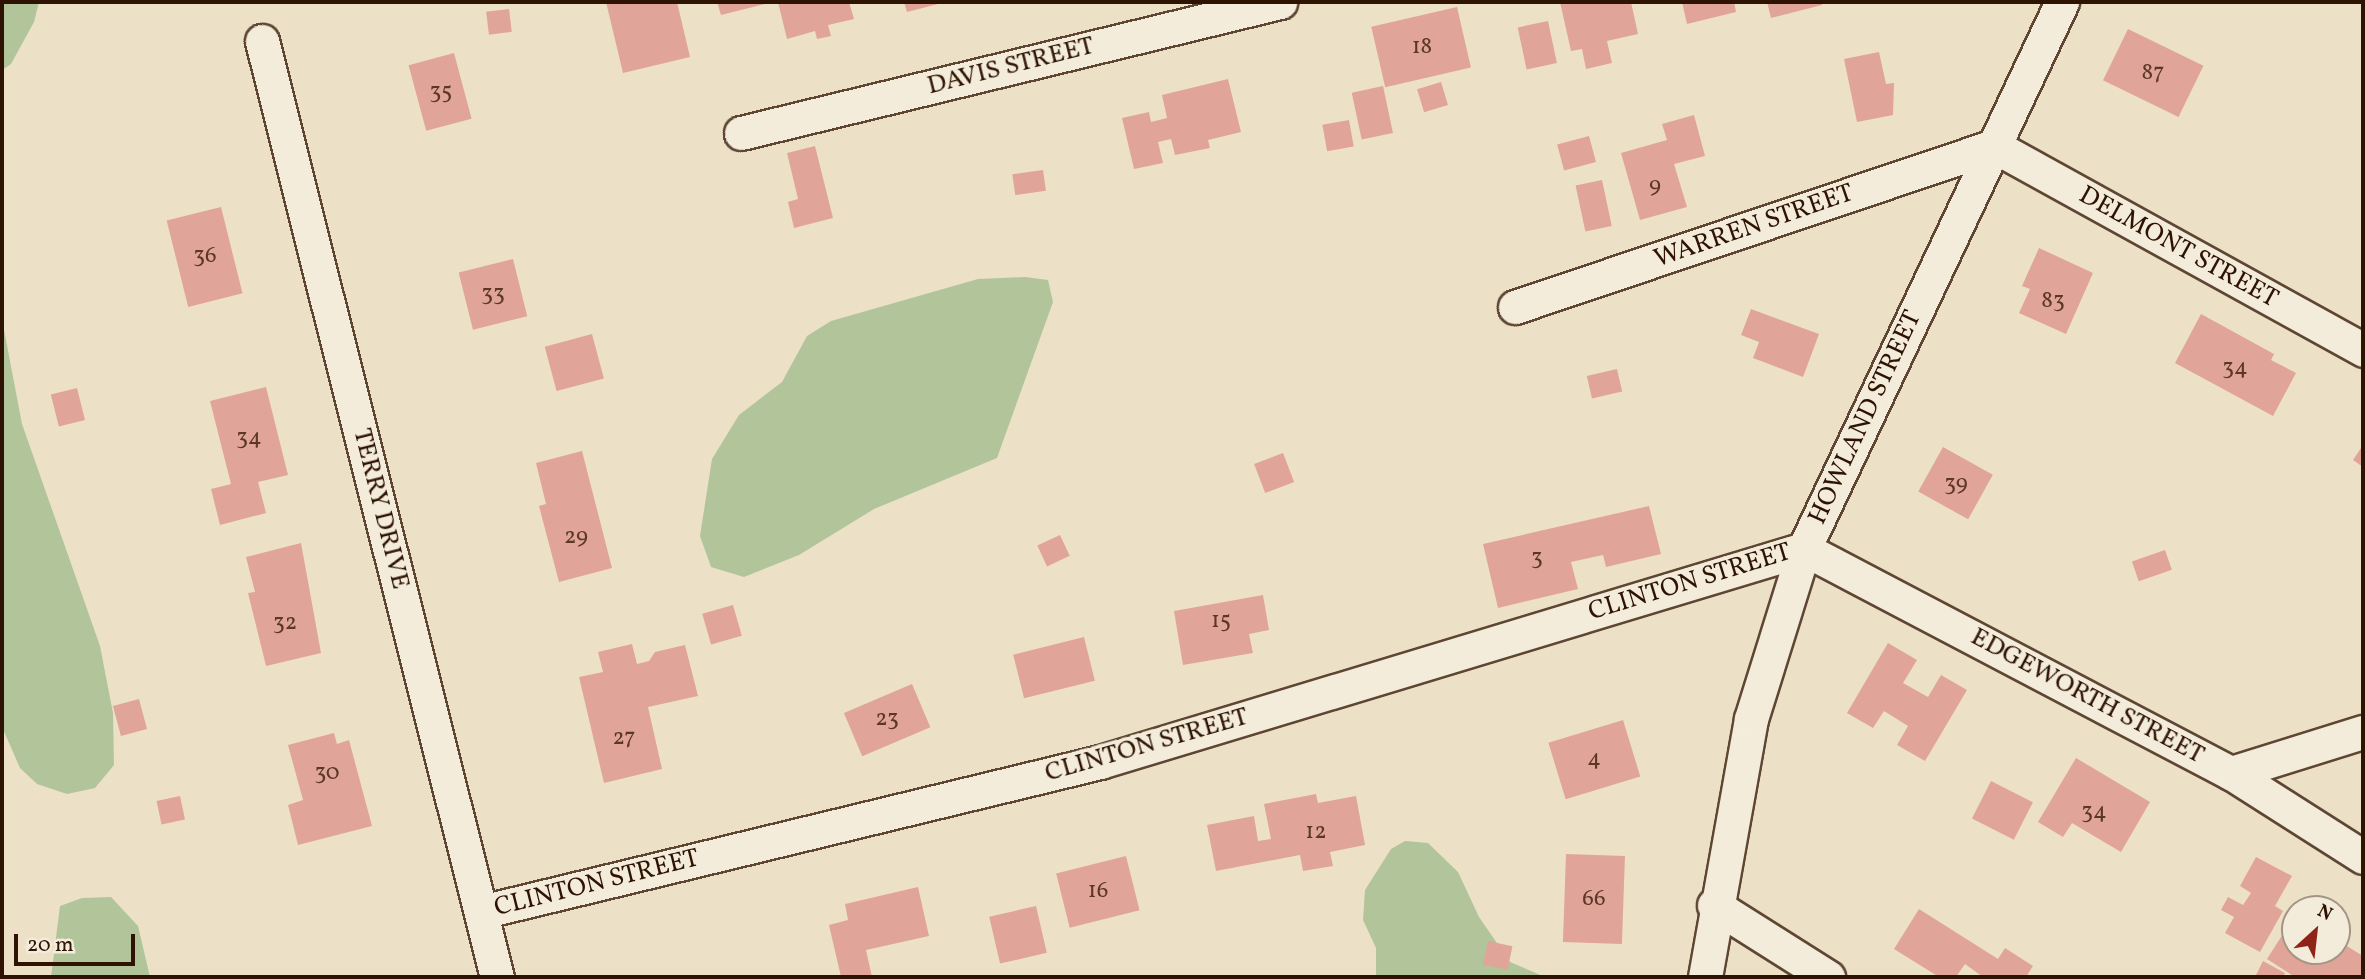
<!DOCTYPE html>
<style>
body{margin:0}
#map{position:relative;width:2365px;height:979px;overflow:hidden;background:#ece1c7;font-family:Vollkorn,serif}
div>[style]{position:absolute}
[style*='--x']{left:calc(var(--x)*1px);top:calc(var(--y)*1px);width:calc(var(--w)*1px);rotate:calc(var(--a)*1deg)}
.green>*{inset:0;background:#b2c49a}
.building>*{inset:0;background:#e1a499;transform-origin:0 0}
.roads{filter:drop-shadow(2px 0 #5e4633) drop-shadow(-2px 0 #5e4633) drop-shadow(0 2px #5e4633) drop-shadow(0 -2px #5e4633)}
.minor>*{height:33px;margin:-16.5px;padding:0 16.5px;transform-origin:16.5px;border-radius:16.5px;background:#f3ecdb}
span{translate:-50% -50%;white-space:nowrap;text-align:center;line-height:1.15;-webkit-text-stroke:7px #f3ecdb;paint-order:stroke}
.number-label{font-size:23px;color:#5c3728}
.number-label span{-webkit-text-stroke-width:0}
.street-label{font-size:26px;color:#2f1302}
.frame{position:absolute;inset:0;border:4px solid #2f1302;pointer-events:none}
.north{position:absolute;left:2281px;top:895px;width:70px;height:70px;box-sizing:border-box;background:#f3ecdb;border:2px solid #a59584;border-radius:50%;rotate:27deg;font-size:19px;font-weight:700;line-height:28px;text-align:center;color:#2f1302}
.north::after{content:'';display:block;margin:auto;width:24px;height:32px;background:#8f2418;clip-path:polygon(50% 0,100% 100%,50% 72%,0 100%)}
.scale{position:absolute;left:14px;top:934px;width:121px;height:32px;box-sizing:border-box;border:4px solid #2f1302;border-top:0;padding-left:9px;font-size:21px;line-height:24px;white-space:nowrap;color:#2f1302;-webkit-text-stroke:5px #f3ecdb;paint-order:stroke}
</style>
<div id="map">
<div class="green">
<i style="clip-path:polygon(2px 2px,39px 2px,34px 22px,11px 64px,2px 70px)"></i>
<i style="clip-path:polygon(1025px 277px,1048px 280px,1053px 302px,997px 458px,874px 509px,799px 555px,744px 577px,711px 567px,700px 536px,712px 459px,739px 415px,782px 382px,807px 336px,831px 321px,978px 279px)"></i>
<i style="clip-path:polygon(2px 319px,22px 424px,100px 646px,113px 713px,114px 765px,95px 788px,67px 794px,37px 784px,20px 768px,2px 727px)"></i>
<i style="clip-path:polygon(1405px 841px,1428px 843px,1458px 872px,1479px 917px,1510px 962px,1545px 977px,1376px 977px,1376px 948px,1363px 920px,1365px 890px,1391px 849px)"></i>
<i style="clip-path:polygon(111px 897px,138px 926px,150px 977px,51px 977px,60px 906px,82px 898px)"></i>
</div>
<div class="building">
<i style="clip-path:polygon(606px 2px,677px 2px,690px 57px,623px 73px)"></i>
<i style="clip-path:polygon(717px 2px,769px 2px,769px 3px,721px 15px)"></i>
<i style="clip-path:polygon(778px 2px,849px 2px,854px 19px,828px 25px,831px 36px,817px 39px,815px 31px,787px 39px)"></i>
<i style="clip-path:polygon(904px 2px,942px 2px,942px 3px,907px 12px)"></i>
<i style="clip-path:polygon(1560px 2px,1631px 2px,1638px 34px,1607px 41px,1612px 63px,1586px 69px,1582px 49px,1571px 51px)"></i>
<i style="clip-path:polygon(1682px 2px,1734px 2px,1736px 12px,1687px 24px)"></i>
<i style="clip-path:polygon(1767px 2px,1821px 2px,1822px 5px,1771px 18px)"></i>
<i style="left:1457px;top:7px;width:62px;height:88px;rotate:77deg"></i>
<i style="left:509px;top:9px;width:23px;height:23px;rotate:83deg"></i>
<i style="left:1548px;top:21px;width:43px;height:31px;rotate:78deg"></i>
<i style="left:2128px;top:29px;width:84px;height:57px;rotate:26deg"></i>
<i style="clip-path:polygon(1879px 52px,1886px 84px,1894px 83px,1893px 115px,1857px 122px,1844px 59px)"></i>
<i style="left:454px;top:53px;width:68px;height:47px;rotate:75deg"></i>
<i style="clip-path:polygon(1228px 79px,1241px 132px,1208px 140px,1210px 148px,1175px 155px,1171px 139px,1158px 142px,1163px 163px,1134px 169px,1122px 118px,1149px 112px,1151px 122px,1167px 118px,1162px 95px)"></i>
<i style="left:1441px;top:82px;width:24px;height:25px;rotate:73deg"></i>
<i style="left:1383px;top:86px;width:48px;height:32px;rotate:78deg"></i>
<i style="clip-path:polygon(1694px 115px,1705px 156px,1674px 164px,1687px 207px,1640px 220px,1621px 153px,1667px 140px,1662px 124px)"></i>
<i style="left:1349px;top:120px;width:27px;height:27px;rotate:80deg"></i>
<i style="left:1589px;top:136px;width:27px;height:33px;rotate:75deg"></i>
<i style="clip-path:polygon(815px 146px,833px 218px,794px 228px,788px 202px,798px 199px,787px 153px)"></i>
<i style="left:1043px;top:170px;width:21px;height:31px;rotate:82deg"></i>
<i style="left:1602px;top:180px;width:47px;height:27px;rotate:78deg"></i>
<i style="left:221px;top:207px;width:89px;height:56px;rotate:76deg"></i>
<i style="clip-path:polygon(2039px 248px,2093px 273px,2066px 334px,2019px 313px,2030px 289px,2022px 286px)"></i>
<i style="left:513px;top:259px;width:59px;height:56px;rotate:76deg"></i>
<i style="clip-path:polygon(1751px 309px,1819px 334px,1803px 377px,1753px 358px,1759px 342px,1741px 335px)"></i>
<i style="clip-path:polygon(2201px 314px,2274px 354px,2271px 360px,2296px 373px,2273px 416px,2175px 363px)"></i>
<i style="left:592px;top:334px;width:46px;height:49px;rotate:75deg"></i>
<i style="left:1617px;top:369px;width:23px;height:31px;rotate:77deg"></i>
<i style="clip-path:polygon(266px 387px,288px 475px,258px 482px,266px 513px,220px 525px,211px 489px,231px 484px,210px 401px)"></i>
<i style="left:77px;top:388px;width:33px;height:27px;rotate:76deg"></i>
<i style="clip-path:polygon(2363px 445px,2363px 467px,2353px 460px)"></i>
<i style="left:1943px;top:447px;width:57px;height:51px;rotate:29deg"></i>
<i style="clip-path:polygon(582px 451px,612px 568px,559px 582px,539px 506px,546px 504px,536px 463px)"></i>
<i style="left:1283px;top:453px;width:31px;height:31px;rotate:69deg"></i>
<i style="clip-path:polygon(1649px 506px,1661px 554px,1606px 567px,1603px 555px,1571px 562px,1578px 589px,1498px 608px,1483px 544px)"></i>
<i style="left:1060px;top:535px;width:23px;height:25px;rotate:65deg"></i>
<i style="clip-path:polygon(301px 543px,321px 653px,266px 666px,248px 593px,255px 592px,246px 557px)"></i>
<i style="left:2165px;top:550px;width:21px;height:35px;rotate:71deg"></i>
<i style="clip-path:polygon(1263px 595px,1269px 630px,1249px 634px,1253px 653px,1183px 665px,1174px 611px)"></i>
<i style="left:733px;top:605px;width:32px;height:32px;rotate:74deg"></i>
<i style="left:1084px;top:637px;width:45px;height:73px;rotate:76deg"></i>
<i style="clip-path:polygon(1888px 643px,1917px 660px,1903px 683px,1928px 697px,1941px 675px,1967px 690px,1925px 761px,1897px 745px,1908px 726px,1884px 711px,1873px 728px,1847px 713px)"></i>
<i style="clip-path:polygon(632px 644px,637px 664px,649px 661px,655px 652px,685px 645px,698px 696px,648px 707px,662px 769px,604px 783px,579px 677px,603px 672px,598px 652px)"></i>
<i style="left:912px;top:684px;width:47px;height:74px;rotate:67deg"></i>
<i style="left:139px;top:699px;width:31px;height:27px;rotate:75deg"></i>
<i style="left:1623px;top:720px;width:59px;height:78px;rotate:73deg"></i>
<i style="clip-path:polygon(334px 733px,337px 744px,349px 740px,372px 826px,298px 845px,288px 805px,303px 800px,288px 745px)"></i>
<i style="clip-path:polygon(2076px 758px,2150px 802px,2121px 852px,2072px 823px,2063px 837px,2038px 822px)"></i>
<i style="left:1991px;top:781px;width:47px;height:42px;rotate:27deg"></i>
<i style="clip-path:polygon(1316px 794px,1318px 803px,1356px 796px,1365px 845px,1330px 852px,1333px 866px,1303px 871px,1300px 855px,1216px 871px,1207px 825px,1254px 816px,1258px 841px,1271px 839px,1264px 804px)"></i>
<i style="left:180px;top:796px;width:24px;height:24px;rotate:78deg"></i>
<i style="left:1566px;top:854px;width:59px;height:88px;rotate:2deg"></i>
<i style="left:1126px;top:856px;width:56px;height:72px;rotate:76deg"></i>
<i style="clip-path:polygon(2256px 857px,2292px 876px,2275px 906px,2283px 911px,2260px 952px,2225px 933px,2234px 917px,2221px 910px,2228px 897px,2243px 905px,2251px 893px,2240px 886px)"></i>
<i style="clip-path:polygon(918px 887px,929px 936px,866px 950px,872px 977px,841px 977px,829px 925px,848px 920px,845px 904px)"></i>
<i style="left:1036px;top:906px;width:48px;height:48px;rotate:77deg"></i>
<i style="clip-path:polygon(1919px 909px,1998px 959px,2005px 948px,2033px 966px,2026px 977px,1983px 977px,1965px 964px,1956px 977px,1939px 977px,1894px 949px)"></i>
<i style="clip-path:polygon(2295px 915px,2295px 951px,2337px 951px,2337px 940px,2363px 956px,2363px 977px,2295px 977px,2267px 959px)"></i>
<i style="left:1488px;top:941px;width:25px;height:24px;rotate:12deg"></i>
<i style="clip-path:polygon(2263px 961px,2285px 973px,2283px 977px,2255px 977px)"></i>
</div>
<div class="roads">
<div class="minor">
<i style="--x:262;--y:41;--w:965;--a:75.91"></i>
<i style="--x:741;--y:133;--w:555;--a:-13.66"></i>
<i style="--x:1515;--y:307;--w:505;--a:-18.58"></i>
<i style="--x:1994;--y:146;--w:422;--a:28.9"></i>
<i style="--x:2231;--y:773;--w:138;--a:-17.3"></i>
<i style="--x:1714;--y:905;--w:135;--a:32.3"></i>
<i style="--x:481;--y:912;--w:637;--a:-13.62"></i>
<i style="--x:1100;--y:762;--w:736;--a:-16.83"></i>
<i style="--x:1804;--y:549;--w:482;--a:27.7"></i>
<i style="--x:2231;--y:773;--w:156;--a:32.5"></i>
<i style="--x:1705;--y:977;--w:262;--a:-79.9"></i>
<i style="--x:1751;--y:719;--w:178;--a:-72.7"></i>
<i style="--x:1804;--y:549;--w:605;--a:-64.75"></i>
</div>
</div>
<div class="number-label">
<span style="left:1422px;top:47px">18</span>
<span style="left:2153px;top:73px">87</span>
<span style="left:441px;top:92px">35</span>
<span style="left:1655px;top:186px">9</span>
<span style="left:205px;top:256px">36</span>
<span style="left:493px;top:294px">33</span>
<span style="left:2053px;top:301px">83</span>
<span style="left:2235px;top:368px">34</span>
<span style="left:249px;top:438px">34</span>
<span style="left:1956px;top:484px">39</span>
<span style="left:576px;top:537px">29</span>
<span style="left:1537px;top:558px">3</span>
<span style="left:1221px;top:621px">15</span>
<span style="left:285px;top:623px">32</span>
<span style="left:887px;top:719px">23</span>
<span style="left:624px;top:738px">27</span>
<span style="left:1594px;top:759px">4</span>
<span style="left:327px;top:773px">30</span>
<span style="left:2094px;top:812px">34</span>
<span style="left:1316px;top:832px">12</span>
<span style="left:1098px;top:891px">16</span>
<span style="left:1594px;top:899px">66</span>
</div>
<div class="street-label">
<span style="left:1011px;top:67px;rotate:-14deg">DAVIS STREET</span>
<span style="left:1754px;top:227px;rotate:-19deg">WARREN STREET</span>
<span style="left:2178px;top:248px;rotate:29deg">DELMONT STREET</span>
<span style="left:1866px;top:418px;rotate:-65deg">HOWLAND STREET</span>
<span style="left:380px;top:509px;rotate:76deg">TERRY DRIVE</span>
<span style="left:1690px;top:583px;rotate:-17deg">CLINTON STREET</span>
<span style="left:2087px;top:697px;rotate:28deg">EDGEWORTH STREET</span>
<span style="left:1147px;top:746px;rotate:-16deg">CLINTON STREET</span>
<span style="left:597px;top:884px;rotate:-14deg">CLINTON STREET</span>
</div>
<div class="frame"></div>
<div class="north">N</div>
<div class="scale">20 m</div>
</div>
